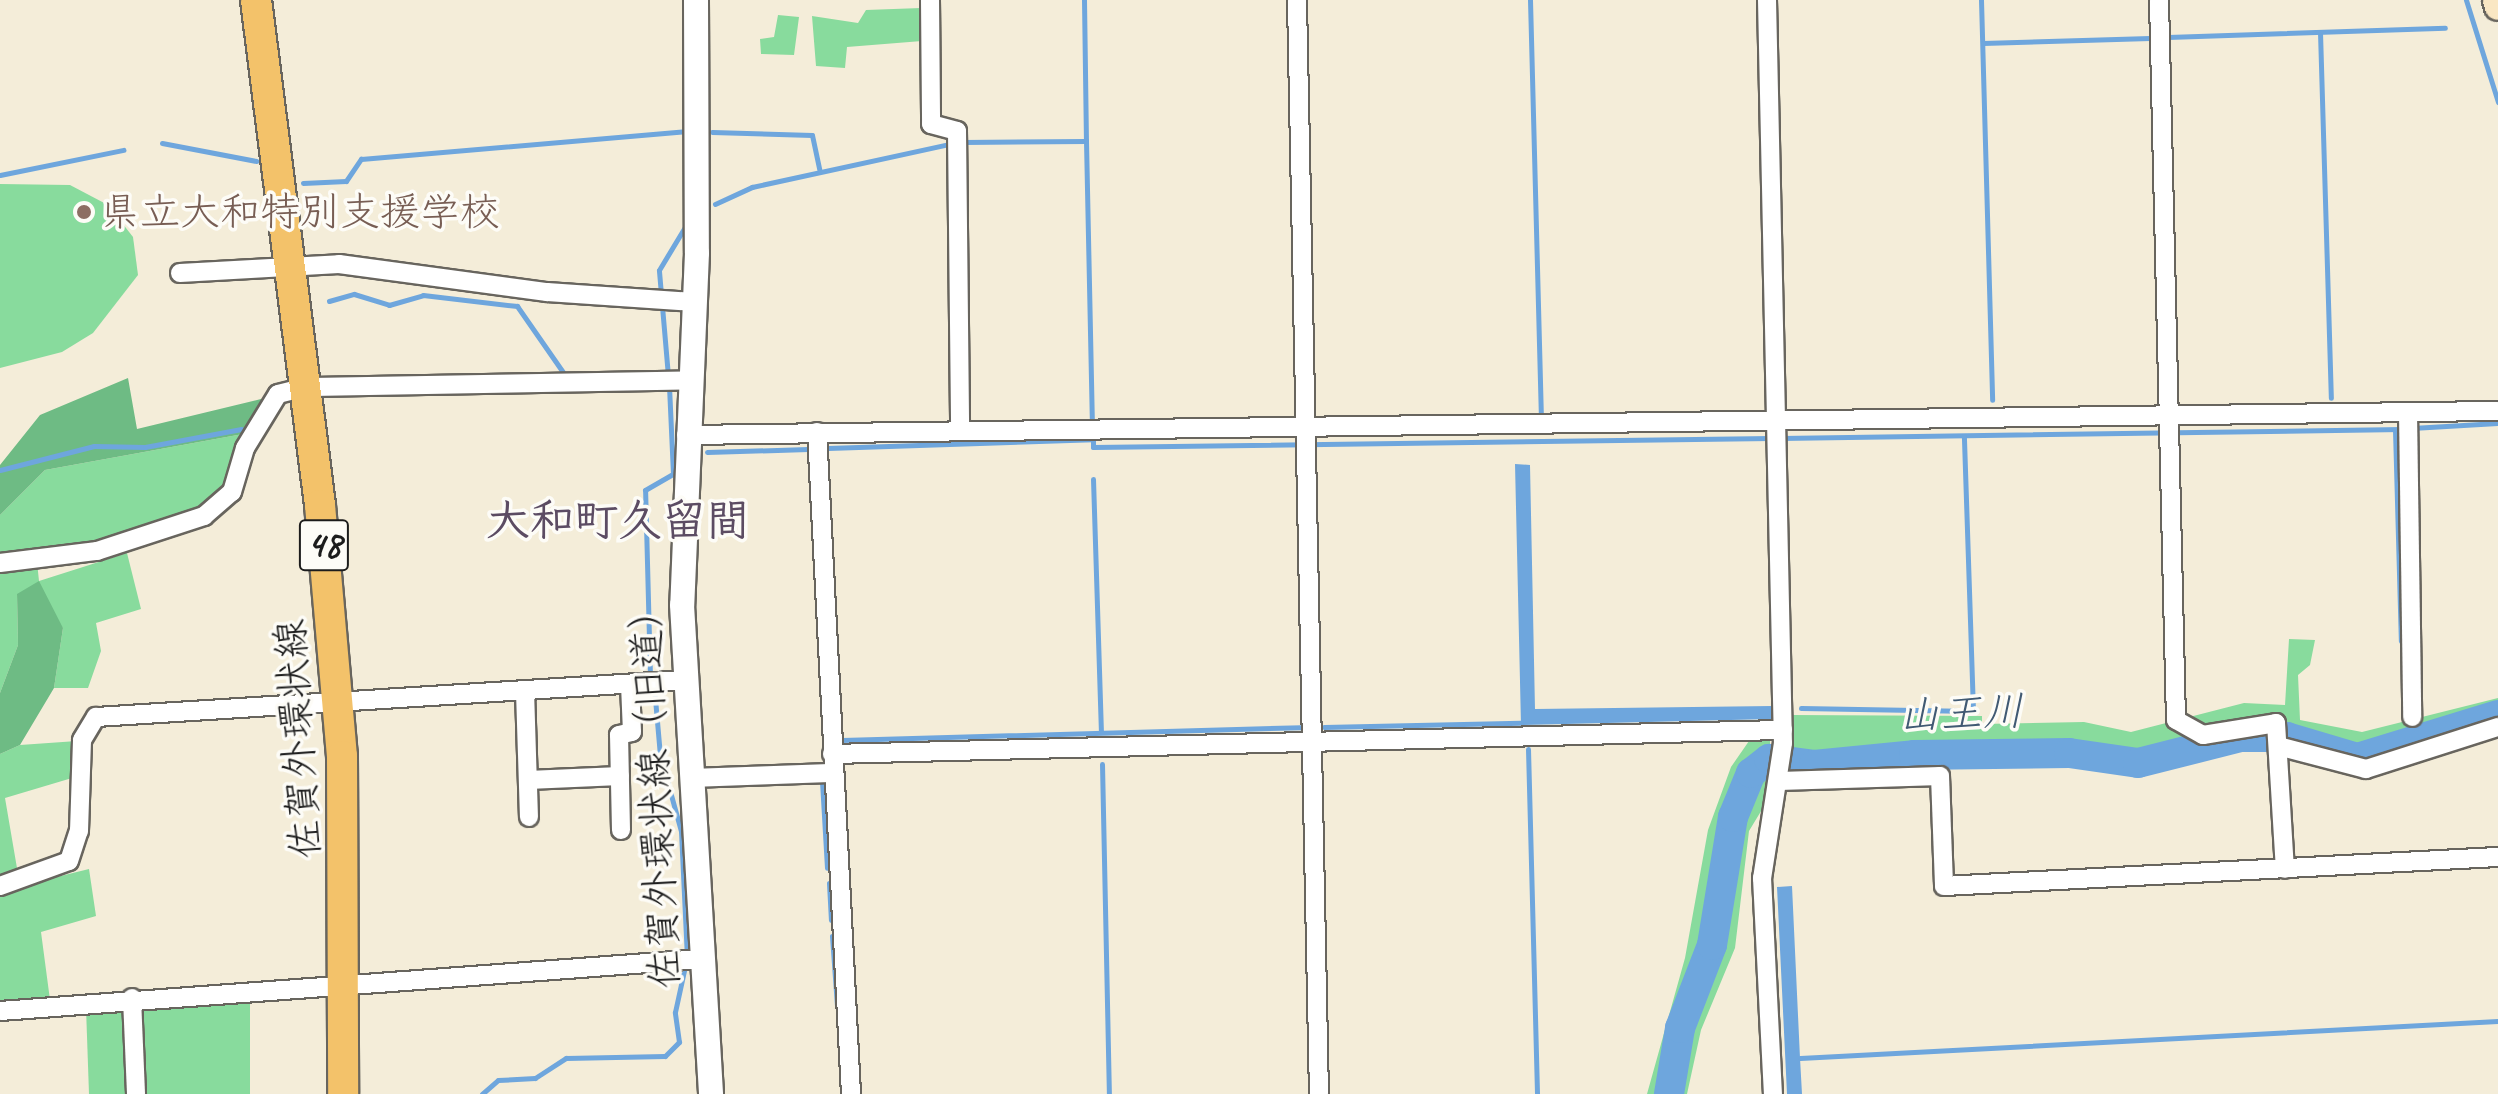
<!DOCTYPE html>
<meta charset="utf-8">
<style>
body{margin:0}
#map{position:relative;width:2498px;height:1094px;overflow:hidden;background:#f4edd9;font-family:Caveat,"Klee One",sans-serif}
div>[style]{position:absolute}
[style*='--x']{left:calc(var(--x)*1px);top:calc(var(--y)*1px);width:calc(var(--w)*1px);rotate:calc(var(--a)*1deg)}
.green>*{inset:0;background:#88db9d;transform-origin:0 0}
.forest>*{inset:0;background:#6ebb84}
.water>*{inset:0;background:#6ea6dd}
.stream>*{height:5px;margin:-2.5px;padding:0 2.5px;transform-origin:2.5px;border-radius:2.5px;background:#6ea6dd}
.river>*{height:30px;margin:-15px;padding:0 15px;transform-origin:15px;border-radius:15px;background:#6ea6dd}
.roads{filter:drop-shadow(2px 0 #68655e) drop-shadow(-2px 0 #68655e) drop-shadow(0 2px #68655e) drop-shadow(0 -2px #68655e)}
.minor>*{height:18px;margin:-9px;padding:0 9px;transform-origin:9px;border-radius:9px;background:#fff}
.tertiary>*{height:24px;margin:-12px;padding:0 12px;transform-origin:12px;border-radius:12px;background:#fff}
.secondary>*{height:26px;margin:-13px;padding:0 13px;transform-origin:13px;border-radius:13px;background:#fae7c3}
.primary>*{height:30px;margin:-15px;padding:0 15px;transform-origin:15px;border-radius:15px;background:#f3c26a}
.dots>*{width:22px;height:22px;translate:-50% -50%;box-sizing:border-box;border:4px solid #fdfcf7;border-radius:50%}
span{translate:-50% -50%;white-space:nowrap;text-align:center;line-height:1.15;-webkit-text-stroke:7px #fdfcf7;paint-order:stroke}
.shield-label span{padding:2px 6px;background:#fdfcf7;border:2px solid;border-radius:6px;-webkit-text-stroke-width:0}
.shield-label{font-size:38px;color:#1c1c1c;font-weight:700}
.education-label{font-size:40px;color:#785e54}
.left{translate:0 -50%;text-align:left}
.street-label{font-size:40px;color:#1c1c1c}
.water-label{font-size:42px;color:#415a73;font-style:italic}
.quarter-label{font-size:44px;color:#5c4c63;font-weight:700}
</style>
<div id="map">
<div class="green">
<i style="clip-path:polygon(921px 8px,922px 41px,847px 47px,845px 68px,816px 66px,812px 16px,858px 23px,866px 10px)"></i>
<i style="clip-path:polygon(778px 15px,799px 17px,794px 55px,761px 54px,760px 39px,774px 37px)"></i>
<i style="clip-path:polygon(0 184px,70px 185px,108px 205px,133px 237px,138px 275px,93px 333px,62px 352px,0 368px)"></i>
<i style="clip-path:polygon(243px 434px,227px 489px,197px 512px,94px 546px,0 553px,0 515px,45px 470px)"></i>
<i style="clip-path:polygon(127px 553px,141px 609px,96px 623px,101px 651px,88px 688px,54px 688px,63px 628px,17px 594px,18px 645px,0 693px,0 572px,37px 562px,39px 581px)"></i>
<i style="clip-path:polygon(2289px 639px,2315px 640px,2310px 665px,2298px 675px,2300px 720px,2362px 732px,2498px 698px,2498px 708px,2358px 753px,2263px 726px,2135px 756px,2071px 747px,1908px 747px,1814px 757px,1789px 752px,1792px 715px,1982px 716px,1982px 724px,2084px 722px,2131px 732px,2244px 703px,2285px 705px)"></i>
<i style="clip-path:polygon(1770px 739px,1770px 749px,1743px 769px,1721px 826px,1705px 941px,1675px 1020px,1662px 1094px,1647px 1094px,1685px 958px,1708px 830px,1731px 767px,1749px 741px)"></i>
<i style="clip-path:polygon(77px 741px,72px 778px,5px 798px,18px 874px,0 881px,0 754px,20px 745px)"></i>
<i style="clip-path:polygon(1772px 769px,1769px 798px,1749px 831px,1735px 948px,1701px 1030px,1687px 1094px,1673px 1094px,1719px 948px,1738px 817px,1756px 780px)"></i>
<i style="clip-path:polygon(89px 869px,96px 916px,41px 932px,50px 1000px,0 1004px,0 891px)"></i>
<i style="left:250px;top:1000px;width:94px;height:112px;rotate:90deg"></i>
<i style="left:129px;top:1007px;width:87px;height:43px;rotate:88deg"></i>
</div>
<div class="forest">
<i style="clip-path:polygon(128px 378px,137px 429px,265px 398px,243px 434px,45px 470px,0 515px,0 465px,40px 415px)"></i>
<i style="clip-path:polygon(39px 581px,63px 628px,54px 688px,20px 745px,0 754px,0 693px,18px 645px,17px 594px)"></i>
</div>
<div class="water">
<i style="clip-path:polygon(1515px 464px,1530px 465px,1535px 709px,1772px 706px,1772px 719px,1521px 725px)"></i>
<i style="clip-path:polygon(1792px 886px,1800px 1058px,1802px 1094px,1787px 1094px,1777px 887px)"></i>
</div>
<div class="stream">
<i style="--x:1084;--y:0;--w:141;--a:89.2"></i>
<i style="--x:1530;--y:0;--w:419;--a:88.5"></i>
<i style="--x:1981;--y:0;--w:400;--a:88.4"></i>
<i style="--x:2466;--y:0;--w:107;--a:72.6"></i>
<i style="--x:2320;--y:32;--w:366;--a:88.3"></i>
<i style="--x:2168;--y:37;--w:277;--a:-1.9"></i>
<i style="--x:1983;--y:43;--w:167;--a:-1.7"></i>
<i style="--x:712;--y:132;--w:100;--a:1.7"></i>
<i style="--x:812;--y:135;--w:35;--a:78"></i>
<i style="--x:963;--y:142;--w:123;--a:-0.5"></i>
<i style="--x:1086;--y:141;--w:283;--a:88.8"></i>
<i style="--x:162;--y:143;--w:96;--a:10.8"></i>
<i style="--x:0;--y:175;--w:126;--a:-11.5"></i>
<i style="--x:303;--y:183;--w:43;--a:-2.7"></i>
<i style="--x:346;--y:181;--w:27;--a:-56"></i>
<i style="--x:361;--y:159;--w:325;--a:-4.9"></i>
<i style="--x:715;--y:204;--w:41;--a:-24.7"></i>
<i style="--x:752;--y:187;--w:206;--a:-12.3"></i>
<i style="--x:329;--y:301;--w:26;--a:-16"></i>
<i style="--x:354;--y:294;--w:37;--a:17"></i>
<i style="--x:389;--y:305;--w:35;--a:-16"></i>
<i style="--x:423;--y:295;--w:95;--a:6.7"></i>
<i style="--x:517;--y:306;--w:84;--a:55.2"></i>
<i style="--x:668;--y:376;--w:106;--a:-94.9"></i>
<i style="--x:659;--y:270;--w:52;--a:-59"></i>
<i style="--x:2412;--y:428;--w:86;--a:-3.3"></i>
<i style="--x:2395;--y:430;--w:211;--a:88.4"></i>
<i style="--x:1093;--y:434;--w:13;--a:90"></i>
<i style="--x:1093;--y:447;--w:678;--a:-0.76"></i>
<i style="--x:1781;--y:438;--w:621;--a:-0.83"></i>
<i style="--x:828;--y:448;--w:265;--a:-1.9"></i>
<i style="--x:707;--y:452;--w:101;--a:-1.7"></i>
<i style="--x:0;--y:470;--w:97;--a:-14.3"></i>
<i style="--x:94;--y:446;--w:51;--a:1.1"></i>
<i style="--x:145;--y:447;--w:98;--a:-10.6"></i>
<i style="--x:1093;--y:479;--w:252;--a:88.2"></i>
<i style="--x:650;--y:677;--w:187;--a:-91.5"></i>
<i style="--x:645;--y:490;--w:32;--a:-30"></i>
<i style="--x:673;--y:474;--w:88;--a:-92.6"></i>
<i style="--x:654;--y:687;--w:68;--a:85"></i>
<i style="--x:660;--y:755;--w:79;--a:74.6"></i>
<i style="--x:681;--y:831;--w:125;--a:87.3"></i>
<i style="--x:1801;--y:708;--w:172;--a:1"></i>
<i style="--x:1973;--y:711;--w:275;--a:-91.9"></i>
<i style="--x:1324;--y:727;--w:197;--a:-1.2"></i>
<i style="--x:842;--y:740;--w:459;--a:-1.6"></i>
<i style="--x:1528;--y:749;--w:345;--a:88.5"></i>
<i style="--x:1102;--y:764;--w:330;--a:88.8"></i>
<i style="--x:822;--y:781;--w:87;--a:86.7"></i>
<i style="--x:829;--y:883;--w:37;--a:87"></i>
<i style="--x:832;--y:936;--w:69;--a:85.9"></i>
<i style="--x:1800;--y:1058;--w:699;--a:-3.03"></i>
<i style="--x:482;--y:1094;--w:21;--a:-41"></i>
<i style="--x:498;--y:1080;--w:37;--a:-3"></i>
<i style="--x:535;--y:1078;--w:37;--a:-33"></i>
<i style="--x:566;--y:1058;--w:99;--a:-1.2"></i>
<i style="--x:665;--y:1056;--w:20;--a:-45"></i>
<i style="--x:679;--y:1042;--w:30;--a:-98"></i>
<i style="--x:675;--y:1012;--w:47;--a:-77.7"></i>
</div>
<div class="river">
<i style="--x:1669;--y:1094;--w:67;--a:-80.5"></i>
<i style="--x:1680;--y:1028;--w:89;--a:-68.9"></i>
<i style="--x:1712;--y:945;--w:130;--a:-80.7"></i>
<i style="--x:1733;--y:817;--w:48;--a:-67.8"></i>
<i style="--x:1751;--y:773;--w:23;--a:-38"></i>
<i style="--x:1769;--y:759;--w:45;--a:7.6"></i>
<i style="--x:1814;--y:765;--w:100;--a:-5.7"></i>
<i style="--x:1914;--y:755;--w:155;--a:-0.7"></i>
<i style="--x:2069;--y:753;--w:70;--a:8.2"></i>
<i style="--x:2138;--y:763;--w:106;--a:-14.2"></i>
<i style="--x:2241;--y:737;--w:46;--a:0"></i>
<i style="--x:2287;--y:737;--w:73;--a:16.7"></i>
<i style="--x:2357;--y:758;--w:147;--a:-17"></i>
</div>
<div class="roads">
<div class="minor">
<i style="--x:930;--y:0;--w:124;--a:89.5"></i>
<i style="--x:931;--y:124;--w:27;--a:15"></i>
<i style="--x:957;--y:131;--w:299;--a:89.4"></i>
<i style="--x:1297;--y:0;--w:1094;--a:88.85"></i>
<i style="--x:1767;--y:0;--w:743;--a:88.77"></i>
<i style="--x:1783;--y:743;--w:137;--a:98.8"></i>
<i style="--x:1762;--y:878;--w:216;--a:87.1"></i>
<i style="--x:2159;--y:0;--w:720;--a:88.65"></i>
<i style="--x:2176;--y:720;--w:31;--a:29"></i>
<i style="--x:2203;--y:735;--w:74;--a:-9.3"></i>
<i style="--x:2276;--y:723;--w:146;--a:86.5"></i>
<i style="--x:180;--y:273;--w:159;--a:-3.2"></i>
<i style="--x:339;--y:264;--w:210;--a:7.7"></i>
<i style="--x:547;--y:292;--w:147;--a:3.9"></i>
<i style="--x:2408;--y:412;--w:305;--a:89.2"></i>
<i style="--x:817;--y:432;--w:663;--a:87.06"></i>
<i style="--x:686;--y:435;--w:1812;--a:-0.76"></i>
<i style="--x:0;--y:563;--w:98;--a:-7.1"></i>
<i style="--x:97;--y:551;--w:113;--a:-18.1"></i>
<i style="--x:204;--y:516;--w:37;--a:-41"></i>
<i style="--x:232;--y:492;--w:46;--a:-73.5"></i>
<i style="--x:245;--y:448;--w:63;--a:-58.6"></i>
<i style="--x:278;--y:394;--w:29;--a:-14"></i>
<i style="--x:306;--y:387;--w:384;--a:-1"></i>
<i style="--x:525;--y:691;--w:126;--a:88.2"></i>
<i style="--x:2278;--y:746;--w:91;--a:14.6"></i>
<i style="--x:2366;--y:769;--w:139;--a:-17.7"></i>
<i style="--x:832;--y:754;--w:951;--a:-1.45"></i>
<i style="--x:691;--y:778;--w:139;--a:-2.1"></i>
<i style="--x:528;--y:780;--w:92;--a:-2.5"></i>
<i style="--x:1780;--y:781;--w:160;--a:-1.8"></i>
<i style="--x:1940;--y:776;--w:110;--a:87.9"></i>
<i style="--x:1944;--y:886;--w:555;--a:-3"></i>
<i style="--x:621;--y:830;--w:95;--a:-91.2"></i>
<i style="--x:619;--y:735;--w:13;--a:-13"></i>
<i style="--x:632;--y:732;--w:48;--a:-92.4"></i>
<i style="--x:0;--y:886;--w:73;--a:-19.9"></i>
<i style="--x:69;--y:861;--w:32;--a:-72"></i>
<i style="--x:79;--y:831;--w:91;--a:-88.1"></i>
<i style="--x:82;--y:740;--w:27;--a:-59"></i>
<i style="--x:96;--y:717;--w:591;--a:-3.59"></i>
<i style="--x:132;--y:998;--w:96;--a:87.6"></i>
<i style="--x:0;--y:1011;--w:704;--a:-4.24"></i>
</div>
<div class="tertiary">
<i style="--x:696;--y:0;--w:253;--a:89.8"></i>
<i style="--x:697;--y:253;--w:352;--a:92.4"></i>
<i style="--x:682;--y:605;--w:490;--a:86.6"></i>
</div>
<div class="secondary">
<i style="--x:2496;--y:0;--w:7;--a:74"></i>
</div>
<div class="primary">
<i style="--x:256;--y:0;--w:509;--a:82.78"></i>
<i style="--x:320;--y:505;--w:252;--a:85"></i>
<i style="--x:342;--y:756;--w:338;--a:89.8"></i>
</div>
</div>
<div class="dots">
<i style="left:84px;top:212px;background:#8d6e63"></i>
</div>
<div class="shield-label">
<span style="left:324px;top:545px">48</span>
</div>
<div class="education-label">
<span class="left" style="left:100px;top:212px">県立大和特別支援学校</span>
</div>
<div class="street-label">
<span style="left:298px;top:739px;rotate:-94deg">佐賀外環状線</span>
<span style="left:655px;top:789px;rotate:-93deg">佐賀外環状線（旧道）</span>
</div>
<div class="water-label">
<span style="left:1961px;top:714px;rotate:-2deg">山王川</span>
</div>
<div class="quarter-label">
<span style="left:618px;top:521px">大和町久留間</span>
</div>
</div>
